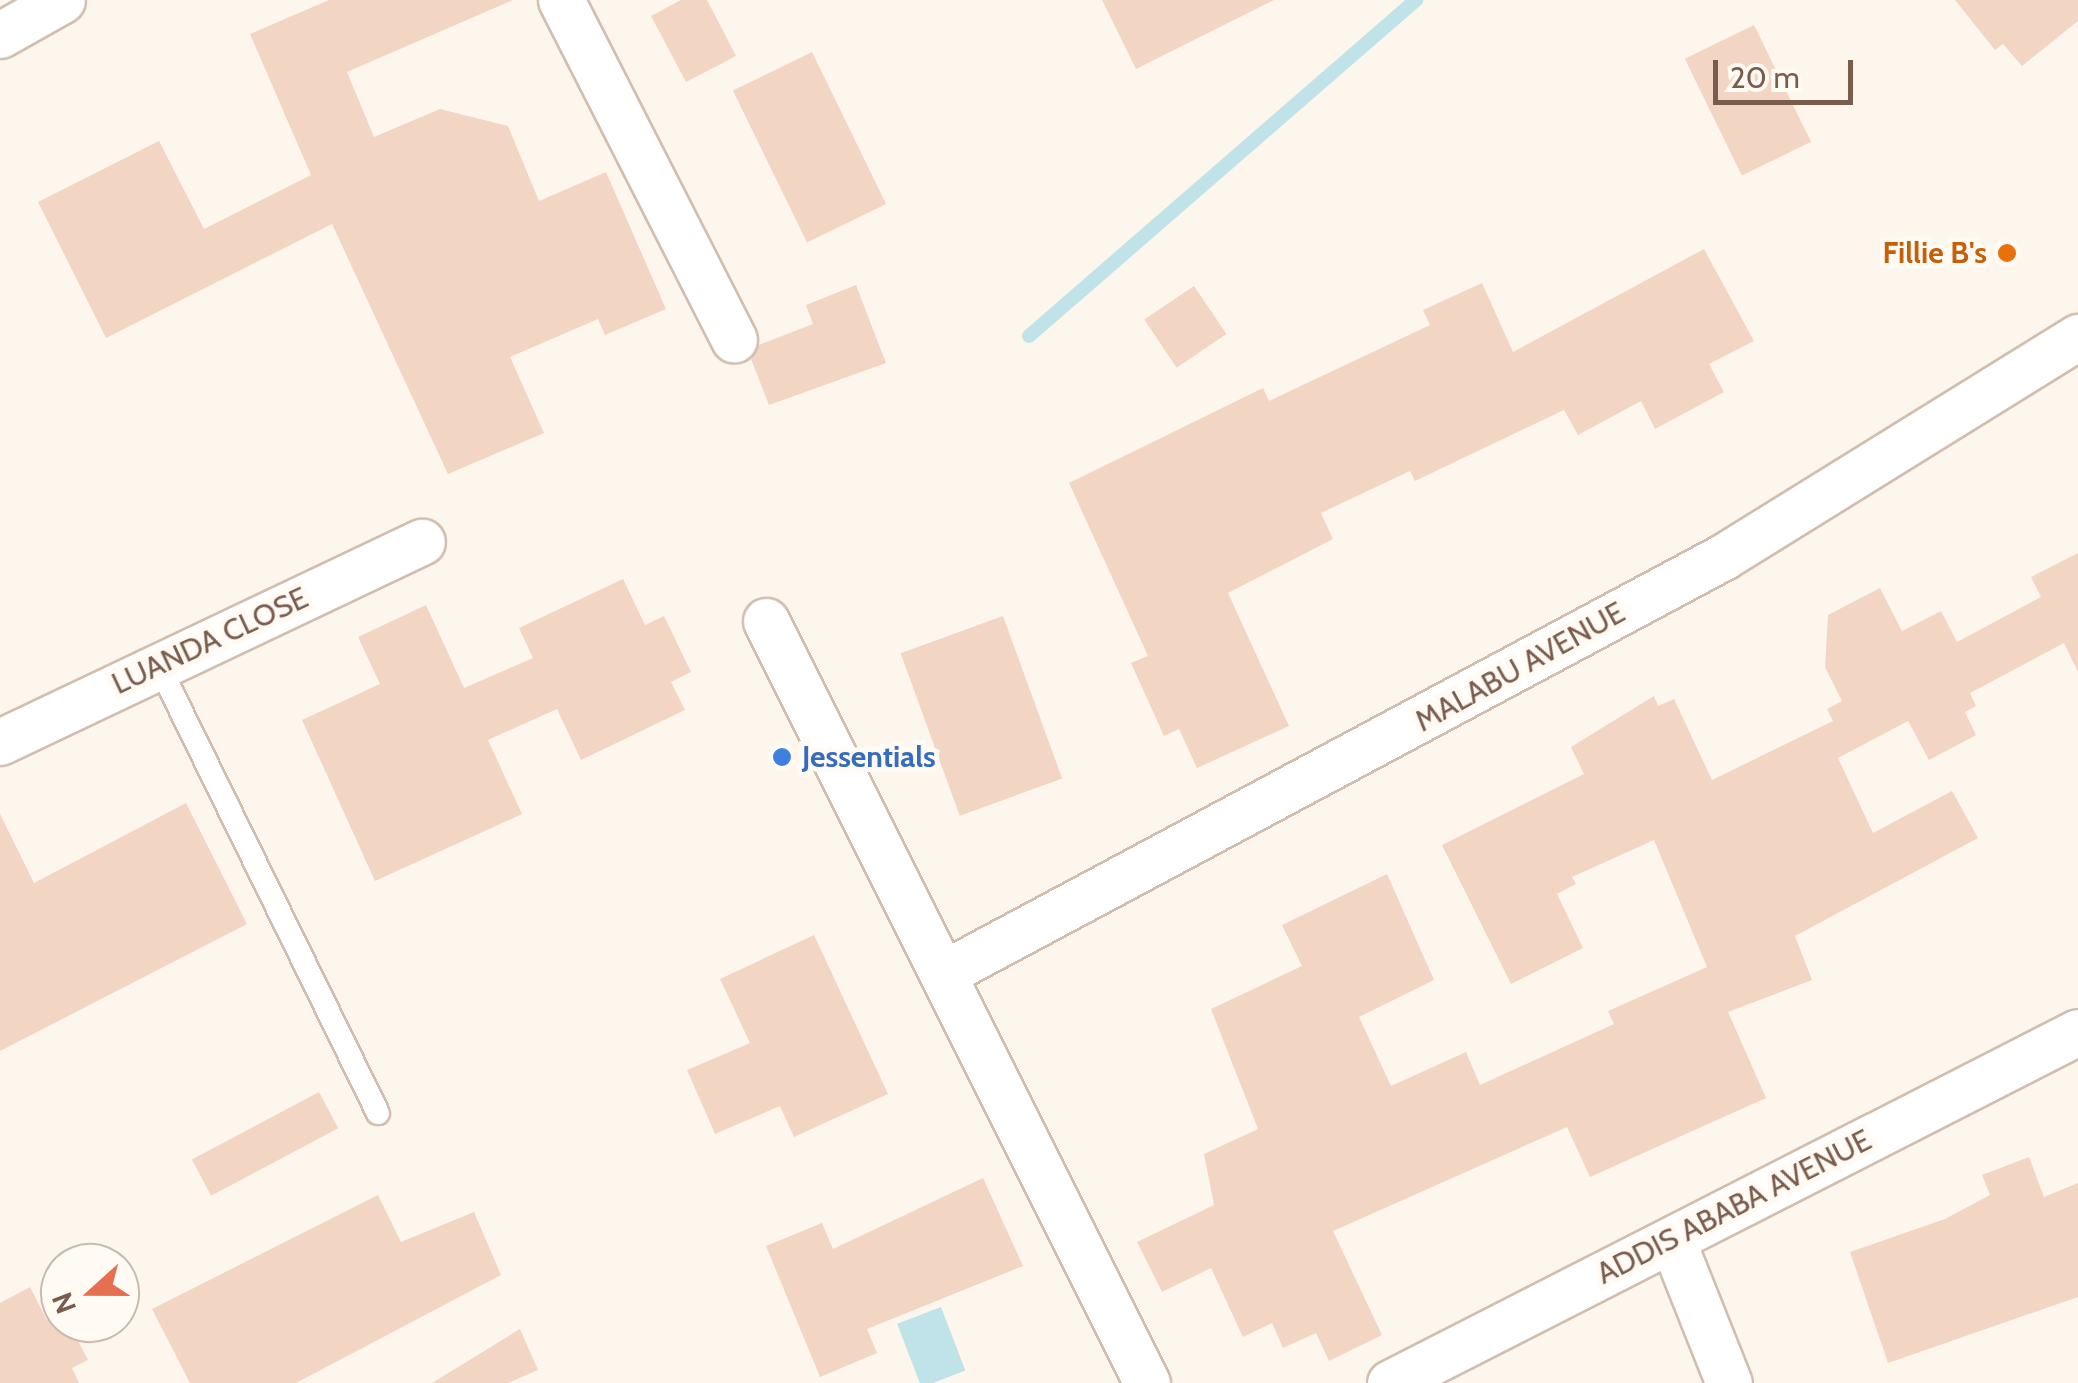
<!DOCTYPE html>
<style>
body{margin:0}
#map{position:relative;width:2078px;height:1383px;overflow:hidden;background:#fdf6ec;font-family:Cabin,sans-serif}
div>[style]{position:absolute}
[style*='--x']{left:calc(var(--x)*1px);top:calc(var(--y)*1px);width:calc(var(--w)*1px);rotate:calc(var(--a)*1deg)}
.water>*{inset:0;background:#bfe3e8;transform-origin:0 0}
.stream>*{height:14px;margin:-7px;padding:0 7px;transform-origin:7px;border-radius:7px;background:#bfe3e8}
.building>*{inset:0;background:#f3d5c3;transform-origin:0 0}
.roads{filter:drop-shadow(2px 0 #d1beb0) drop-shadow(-2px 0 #d1beb0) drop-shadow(0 2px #d1beb0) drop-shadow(0 -2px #d1beb0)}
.lane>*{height:22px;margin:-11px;padding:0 11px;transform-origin:11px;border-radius:11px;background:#fff}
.street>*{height:45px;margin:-22.5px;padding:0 22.5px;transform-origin:22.5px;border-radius:22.5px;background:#fff}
.dots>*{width:28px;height:28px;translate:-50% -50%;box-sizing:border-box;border:5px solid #fffaf3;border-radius:50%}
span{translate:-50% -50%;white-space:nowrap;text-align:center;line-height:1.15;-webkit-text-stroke:10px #fffaf3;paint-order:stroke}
.food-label{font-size:30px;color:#c56008;font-weight:700}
.right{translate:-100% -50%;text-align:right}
.street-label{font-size:30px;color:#7a5c4d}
.shop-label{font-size:30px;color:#366cbe;font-weight:700}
.left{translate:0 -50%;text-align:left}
.north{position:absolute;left:40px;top:1243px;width:100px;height:100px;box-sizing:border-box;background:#fffaf3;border:2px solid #cabbb1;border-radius:50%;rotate:249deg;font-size:28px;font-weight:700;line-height:40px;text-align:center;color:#7a5c4d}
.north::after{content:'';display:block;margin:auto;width:35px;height:45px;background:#e76f51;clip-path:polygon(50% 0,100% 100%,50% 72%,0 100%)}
.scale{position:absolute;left:1713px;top:60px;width:140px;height:45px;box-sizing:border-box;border:5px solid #7a5c4d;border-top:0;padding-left:12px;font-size:30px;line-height:35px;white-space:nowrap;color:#7a5c4d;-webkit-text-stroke:8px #fffaf3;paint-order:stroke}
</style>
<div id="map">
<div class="water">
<i style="left:941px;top:1307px;width:68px;height:47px;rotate:69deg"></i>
</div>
<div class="stream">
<i style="--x:1029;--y:336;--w:513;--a:-40.97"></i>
</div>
<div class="building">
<i style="clip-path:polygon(329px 0,513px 0,347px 72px,374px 137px,440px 109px,508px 126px,539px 201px,606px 172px,666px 309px,605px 335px,598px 319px,510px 357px,544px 433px,448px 474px,332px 224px,106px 338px,38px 202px,159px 141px,204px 229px,311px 175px,250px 34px)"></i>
<i style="clip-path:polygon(681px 0,707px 0,736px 56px,686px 82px,651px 16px)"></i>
<i style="clip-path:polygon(1102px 0,1274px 0,1136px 69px)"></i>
<i style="clip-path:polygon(1955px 0,2078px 0,2078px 21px,2022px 66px,2003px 44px,1995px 50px)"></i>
<i style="left:1754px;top:25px;width:130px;height:77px;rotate:64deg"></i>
<i style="left:812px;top:52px;width:169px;height:88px;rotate:64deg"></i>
<i style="clip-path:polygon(1704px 249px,1754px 341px,1709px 364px,1724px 392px,1655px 429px,1641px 401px,1578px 435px,1564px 410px,1415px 481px,1410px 471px,1321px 513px,1333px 539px,1228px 593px,1289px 726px,1197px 768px,1179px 729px,1164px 736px,1131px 663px,1148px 656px,1069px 483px,1263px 388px,1269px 401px,1430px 325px,1423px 310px,1482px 283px,1513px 352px)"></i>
<i style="clip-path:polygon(856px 285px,886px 363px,769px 405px,751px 359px,759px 345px,813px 324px,806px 305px)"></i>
<i style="left:1194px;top:286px;width:58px;height:60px;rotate:56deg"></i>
<i style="clip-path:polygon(2078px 553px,2078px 672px,2064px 643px,1970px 693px,1976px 706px,1965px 712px,1976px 735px,1929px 760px,1908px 721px,1838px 758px,1873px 833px,1952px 791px,1978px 838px,1795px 936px,1812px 980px,1728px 1012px,1766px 1098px,1590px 1177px,1567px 1127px,1333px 1231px,1382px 1335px,1329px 1361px,1316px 1333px,1283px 1348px,1272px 1323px,1243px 1337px,1211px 1268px,1162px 1292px,1137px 1242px,1214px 1205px,1204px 1154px,1258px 1129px,1211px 1009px,1302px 966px,1282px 925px,1387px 874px,1434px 980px,1359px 1017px,1391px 1086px,1466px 1052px,1480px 1085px,1614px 1024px,1608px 1011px,1707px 967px,1654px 840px,1572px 877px,1576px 884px,1557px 894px,1583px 948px,1511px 984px,1442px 845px,1584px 774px,1571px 747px,1654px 696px,1658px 706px,1674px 699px,1712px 780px,1833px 721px,1827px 709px,1842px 701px,1825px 667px,1828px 615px,1880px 588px,1902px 631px,1941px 611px,1957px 642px,2041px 597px,2031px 577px)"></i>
<i style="clip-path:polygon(623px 579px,645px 625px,664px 616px,691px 672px,671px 682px,685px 710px,581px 760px,557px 709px,488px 740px,522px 814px,375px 881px,302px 720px,380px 684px,358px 637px,426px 605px,464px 688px,533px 658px,519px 628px)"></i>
<i style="left:1003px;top:616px;width:173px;height:109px;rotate:70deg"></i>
<i style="clip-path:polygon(186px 803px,247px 924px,0 1051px,0 814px,34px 883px)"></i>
<i style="clip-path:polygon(814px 935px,888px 1094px,794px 1137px,780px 1106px,715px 1134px,687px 1070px,750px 1043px,720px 979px)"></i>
<i style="left:319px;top:1092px;width:41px;height:144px;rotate:62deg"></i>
<i style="clip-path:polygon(2029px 1157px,2044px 1197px,2078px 1183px,2078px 1297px,1888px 1363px,1850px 1252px,1945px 1219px,1990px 1195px,1982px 1175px)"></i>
<i style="clip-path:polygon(983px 1178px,1023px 1266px,867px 1329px,877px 1353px,820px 1377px,766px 1246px,822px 1223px,833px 1249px)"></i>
<i style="clip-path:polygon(378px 1195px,401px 1242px,474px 1212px,501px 1275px,296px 1383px,190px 1383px,152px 1309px)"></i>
<i style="clip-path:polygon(30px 1287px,47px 1320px,60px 1314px,69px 1323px,88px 1360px,72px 1368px,79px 1383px,0 1383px,0 1303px)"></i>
<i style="clip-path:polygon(520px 1329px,538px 1370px,508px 1383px,432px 1383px)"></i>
</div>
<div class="roads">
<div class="lane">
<i style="--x:158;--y:664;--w:500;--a:63.9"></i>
</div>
<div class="street">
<i style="--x:561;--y:0;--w:381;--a:63"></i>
<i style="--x:0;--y:35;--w:71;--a:-29.4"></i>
<i style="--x:766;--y:621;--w:852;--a:63.43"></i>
<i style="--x:0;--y:742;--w:467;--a:-25.4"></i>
<i style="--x:948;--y:971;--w:879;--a:-28.11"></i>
<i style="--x:1723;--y:557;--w:418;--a:-31.8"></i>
<i style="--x:1672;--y:1240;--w:154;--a:68.3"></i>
<i style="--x:1390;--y:1383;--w:772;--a:-27.03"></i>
</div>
</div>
<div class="dots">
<i style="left:2007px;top:253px;background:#e8710a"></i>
<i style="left:782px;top:757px;background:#3f7fe0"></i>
</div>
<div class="food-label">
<span class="right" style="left:1987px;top:253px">Fillie B's</span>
</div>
<div class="street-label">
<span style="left:210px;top:641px;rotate:-25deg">LUANDA CLOSE</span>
<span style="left:1520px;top:667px;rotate:-29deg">MALABU AVENUE</span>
<span style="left:1734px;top:1207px;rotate:-27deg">ADDIS ABABA AVENUE</span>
</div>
<div class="shop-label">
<span class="left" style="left:802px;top:757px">Jessentials</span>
</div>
<div class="north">N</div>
<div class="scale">20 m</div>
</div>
